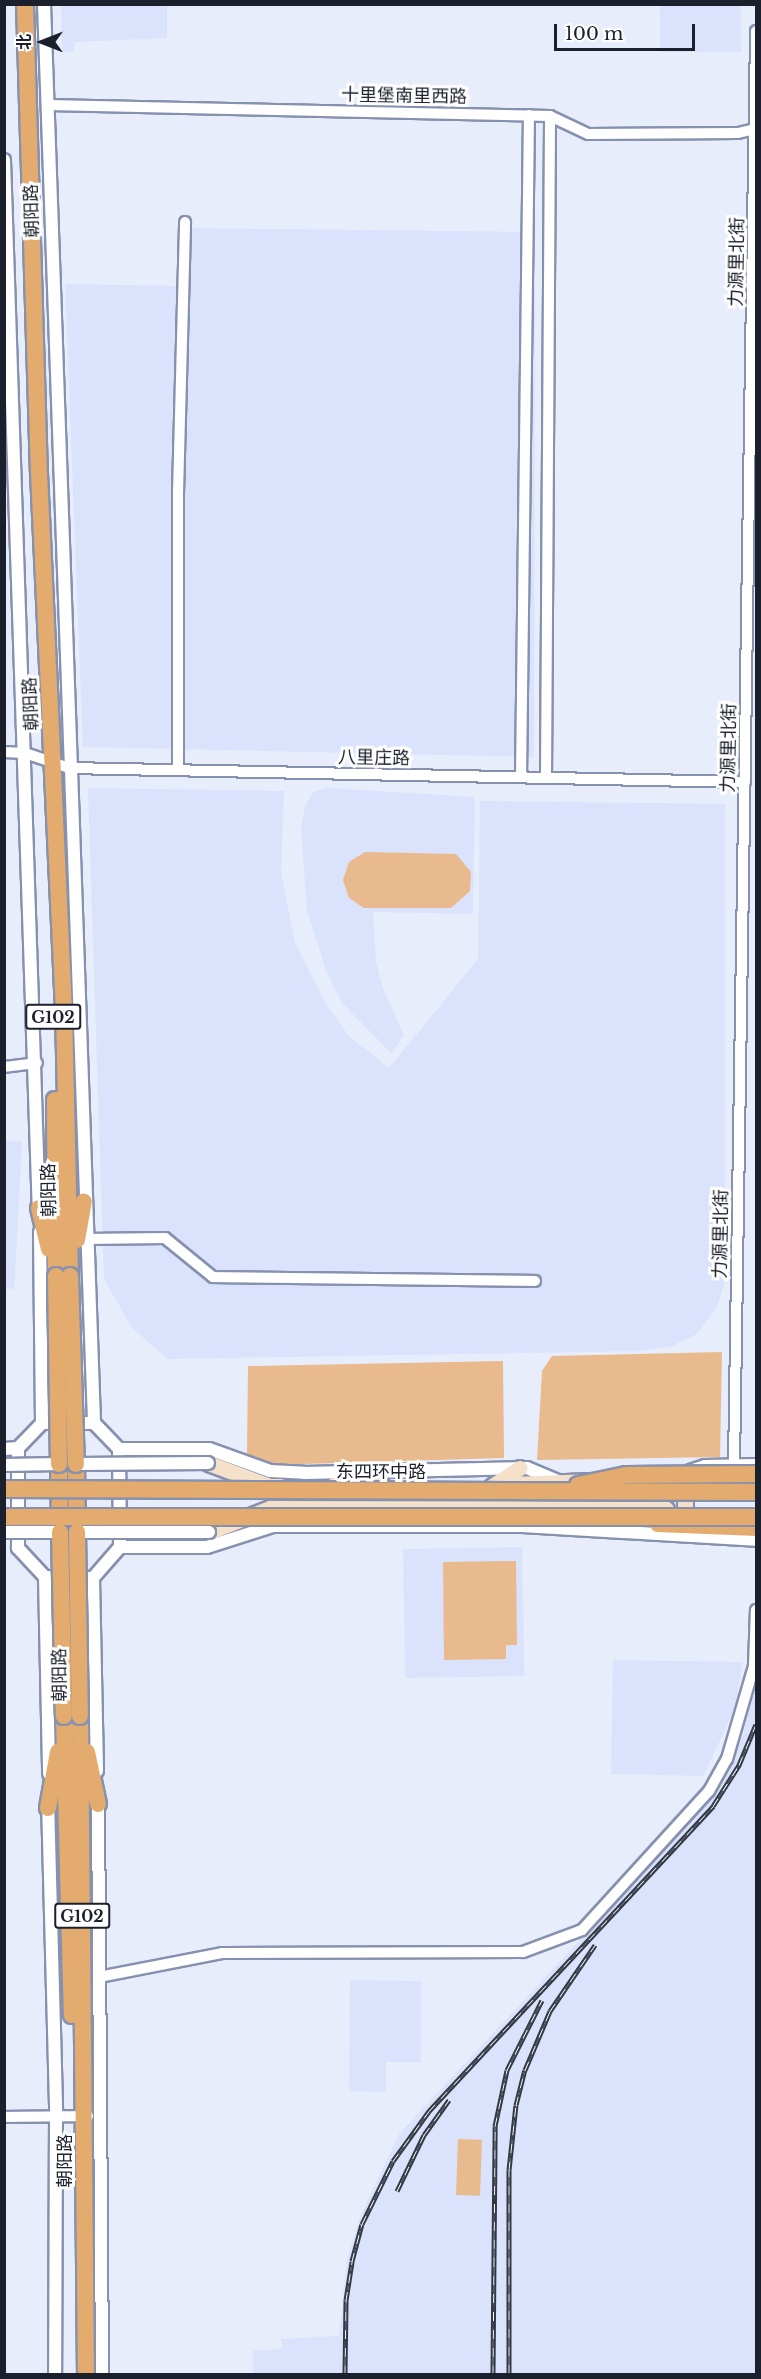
<!DOCTYPE html>
<meta charset="utf-8">
<style>
body{margin:0}
#map{position:relative;width:761px;height:2379px;overflow:hidden;background:#e8edfb;font-family:"Libre Baskerville","Noto Sans SC",serif}
div>[style]{position:absolute}
[style*='--x']{left:calc(var(--x)*1px);top:calc(var(--y)*1px);width:calc(var(--w)*1px);rotate:calc(var(--a)*1deg)}
.built>*{inset:0;background:#dae3fb;transform-origin:0 0}
.green>*{inset:0;background:#e8ba8e;transform-origin:0 0}
.roads{filter:drop-shadow(2px 0 #8691af) drop-shadow(-2px 0 #8691af) drop-shadow(0 2px #8691af) drop-shadow(0 -2px #8691af)}
.minor>*{height:10px;margin:-5px;padding:0 5px;transform-origin:5px;border-radius:5px;background:#fff}
.tertiary>*{height:12px;margin:-6px;padding:0 6px;transform-origin:6px;border-radius:6px;background:#fff}
.secondary>*{height:15px;margin:-7.5px;padding:0 7.5px;transform-origin:7.5px;border-radius:7.5px;background:#f5e0c9}
.trunk>*{height:16px;margin:-8px;padding:0 8px;transform-origin:8px;border-radius:8px;background:#e4ab6e}
.rail>*{height:5px;margin-top:-2.5px;transform-origin:0;background:repeating-linear-gradient(90deg,#fff 0 9px,#343844 0 18px);box-sizing:border-box;border-block:2px solid #343844}
.bridges{filter:drop-shadow(2px 0 #8691af) drop-shadow(-2px 0 #8691af) drop-shadow(0 2px #8691af) drop-shadow(0 -2px #8691af)}
.tertiary-bridge>*{height:12px;margin:-6px;padding:0 6px;transform-origin:6px;border-radius:6px;background:#fff}
.trunk-bridge>*{height:16px;margin:-8px;padding:0 8px;transform-origin:8px;border-radius:8px;background:#e4ab6e}
span{translate:-50% -50%;white-space:nowrap;text-align:center;line-height:1.15;-webkit-text-stroke:6px #fff;paint-order:stroke}
.shield-label span{padding:2px 4px;background:#fff;border:2px solid;border-radius:4px;-webkit-text-stroke-width:0}
.shield-label{font-size:16px;color:#1c202c;font-weight:700}
.street-label{font-size:18px;color:#1c202c}
.frame{position:absolute;inset:0;border:6px solid #1c202c;pointer-events:none}
.north{position:absolute;left:12px;top:12px;width:60px;height:60px;-webkit-text-stroke:4px #fff;paint-order:stroke;rotate:270deg;font-size:16px;font-weight:700;line-height:24px;text-align:center;color:#1c202c}
.north::after{content:'';display:block;margin:auto;width:21px;height:27px;background:#1c202c;clip-path:polygon(50% 0,100% 100%,50% 72%,0 100%)}
.scale{position:absolute;left:554px;top:24px;width:141px;height:27px;box-sizing:border-box;border:3px solid #1c202c;border-top:0;padding-left:8px;font-size:18px;line-height:21px;white-space:nowrap;color:#1c202c;-webkit-text-stroke:4px #fff;paint-order:stroke}
</style>
<div id="map">
<div class="built">
<i style="clip-path:polygon(61px 5px,167px 5px,167px 38px,75px 42px,74px 52px,62px 52px)"></i>
<i style="left:660px;top:5px;width:81px;height:47px"></i>
<i style="clip-path:polygon(180px 228px,535px 232px,534px 757px,83px 747px,65px 284px,177px 286px)"></i>
<i style="clip-path:polygon(88px 788px,284px 791px,281px 872px,295px 943px,327px 1006px,349px 1036px,389px 1068px,478px 959px,480px 801px,725px 804px,725px 1281px,717px 1307px,697px 1334px,672px 1346px,642px 1351px,168px 1359px,132px 1328px,104px 1279px)"></i>
<i style="clip-path:polygon(327px 788px,475px 797px,473px 914px,373px 912px,376px 962px,383px 989px,404px 1035px,391px 1053px,342px 1003px,327px 973px,307px 911px,301px 828px,305px 807px,313px 792px)"></i>
<i style="left:5px;top:1141px;width:17px;height:147px;rotate:3deg"></i>
<i style="left:522px;top:1547px;width:129px;height:119px;rotate:89deg"></i>
<i style="clip-path:polygon(613px 1660px,743px 1662px,734px 1711px,703px 1776px,611px 1774px)"></i>
<i style="clip-path:polygon(756px 1666px,756px 2373px,253px 2374px,253px 2351px,282px 2349px,281px 2339px,339px 2336px,347px 2260px,360px 2217px,399px 2134px,718px 1792px,743px 1735px)"></i>
<i style="clip-path:polygon(350px 1980px,421px 1981px,421px 2062px,386px 2062px,386px 2092px,349px 2091px)"></i>
</div>
<div class="green">
<i style="clip-path:polygon(365px 852px,456px 854px,471px 872px,470px 891px,451px 908px,364px 908px,349px 898px,343px 880px,349px 862px)"></i>
<i style="clip-path:polygon(722px 1352px,720px 1457px,537px 1460px,542px 1371px,552px 1356px)"></i>
<i style="clip-path:polygon(503px 1361px,504px 1458px,270px 1465px,247px 1454px,248px 1366px)"></i>
<i style="clip-path:polygon(516px 1561px,517px 1645px,506px 1645px,506px 1659px,444px 1660px,443px 1562px)"></i>
<i style="left:458px;top:2139px;width:24px;height:56px;rotate:2deg"></i>
</div>
<div class="roads">
<div class="minor">
<i style="--x:48;--y:105;--w:502;--a:1.26"></i>
<i style="--x:550;--y:116;--w:42;--a:25.3"></i>
<i style="--x:588;--y:134;--w:150;--a:-0.4"></i>
<i style="--x:738;--y:133;--w:18;--a:-13"></i>
<i style="--x:4;--y:752;--w:21;--a:3"></i>
<i style="--x:25;--y:753;--w:46;--a:18.8"></i>
<i style="--x:69;--y:768;--w:676;--a:1.19"></i>
<i style="--x:178;--y:770;--w:277;--a:-90"></i>
<i style="--x:178;--y:493;--w:271;--a:-88.5"></i>
<i style="--x:521;--y:777;--w:662;--a:-89.31"></i>
<i style="--x:546;--y:777;--w:661;--a:-89.65"></i>
<i style="--x:4;--y:1067;--w:33;--a:-7"></i>
<i style="--x:86;--y:1239;--w:79;--a:-0.7"></i>
<i style="--x:165;--y:1238;--w:62;--a:39.1"></i>
<i style="--x:213;--y:1277;--w:322;--a:0.7"></i>
<i style="--x:734;--y:1465;--w:1434;--a:-89.12"></i>
<i style="--x:99;--y:1977;--w:125;--a:-11"></i>
<i style="--x:222;--y:1953;--w:301;--a:-0.2"></i>
<i style="--x:523;--y:1952;--w:63;--a:-20.4"></i>
<i style="--x:582;--y:1930;--w:188;--a:-47.6"></i>
<i style="--x:709;--y:1791;--w:37;--a:-61"></i>
<i style="--x:727;--y:1759;--w:97;--a:-73.8"></i>
<i style="--x:754;--y:1666;--w:56;--a:-88"></i>
<i style="--x:4;--y:2117;--w:84;--a:-0.7"></i>
</div>
<div class="tertiary">
<i style="--x:44;--y:4;--w:1420;--a:87.98"></i>
<i style="--x:4;--y:160;--w:1055;--a:88.1"></i>
<i style="--x:40;--y:1232;--w:191;--a:89.4"></i>
<i style="--x:42;--y:1423;--w:52;--a:0"></i>
<i style="--x:94;--y:1423;--w:36;--a:46"></i>
<i style="--x:119;--y:1449;--w:98;--a:89.4"></i>
<i style="--x:120;--y:1547;--w:41;--a:131.1"></i>
<i style="--x:93;--y:1578;--w:48;--a:-178.8"></i>
<i style="--x:45;--y:1577;--w:40;--a:-133"></i>
<i style="--x:18;--y:1548;--w:100;--a:-90"></i>
<i style="--x:18;--y:1448;--w:35;--a:-46"></i>
<i style="--x:4;--y:1449;--w:14;--a:-4"></i>
<i style="--x:119;--y:1449;--w:90;--a:0"></i>
<i style="--x:209;--y:1449;--w:65;--a:19.8"></i>
<i style="--x:270;--y:1471;--w:34;--a:3"></i>
<i style="--x:304;--y:1473;--w:223;--a:-1.3"></i>
<i style="--x:527;--y:1468;--w:33;--a:23"></i>
<i style="--x:690;--y:1471;--w:16;--a:-18"></i>
<i style="--x:705;--y:1466;--w:51;--a:-1.1"></i>
<i style="--x:120;--y:1547;--w:87;--a:0"></i>
<i style="--x:207;--y:1547;--w:69;--a:-17.7"></i>
<i style="--x:273;--y:1526;--w:249;--a:0"></i>
<i style="--x:522;--y:1526;--w:234;--a:3.4"></i>
<i style="--x:45;--y:1577;--w:197;--a:88.8"></i>
<i style="--x:93;--y:1578;--w:193;--a:88.8"></i>
<i style="--x:98;--y:1798;--w:576;--a:89.6"></i>
<i style="--x:48;--y:1800;--w:316;--a:88.5"></i>
<i style="--x:56;--y:2116;--w:258;--a:90.2"></i>
</div>
<div class="secondary">
<i style="--x:208;--y:1463;--w:66;--a:20.4"></i>
<i style="--x:270;--y:1486;--w:10;--a:0"></i>
<i style="--x:685;--y:1479;--w:30;--a:90"></i>
<i style="--x:511;--y:1484;--w:81;--a:-2.1"></i>
<i style="--x:332;--y:1486;--w:29;--a:-29"></i>
<i style="--x:357;--y:1472;--w:29;--a:29"></i>
<i style="--x:492;--y:1486;--w:33;--a:-33"></i>
<i style="--x:209;--y:1532;--w:66;--a:-21.5"></i>
<i style="--x:270;--y:1508;--w:396;--a:0.1"></i>
</div>
<div class="trunk">
<i style="--x:25;--y:4;--w:469;--a:88.3"></i>
<i style="--x:39;--y:473;--w:540;--a:87.34"></i>
<i style="--x:64;--y:1012;--w:264;--a:88.7"></i>
<i style="--x:55;--y:1100;--w:176;--a:89.7"></i>
<i style="--x:39;--y:1208;--w:42;--a:76.3"></i>
<i style="--x:77;--y:1240;--w:39;--a:-80"></i>
<i style="--x:59;--y:1464;--w:65;--a:89.1"></i>
<i style="--x:76;--y:1464;--w:67;--a:89.1"></i>
<i style="--x:658;--y:1524;--w:98;--a:2.3"></i>
<i style="--x:64;--y:1716;--w:299;--a:88.5"></i>
<i style="--x:80;--y:1716;--w:658;--a:89.48"></i>
<i style="--x:87;--y:1752;--w:53;--a:78.1"></i>
<i style="--x:48;--y:1808;--w:57;--a:-79.9"></i>
</div>
</div>
<div class="rail">
<i style="--x:397;--y:2191;--w:62;--a:-64.3"></i>
<i style="--x:424;--y:2135;--w:43;--a:-54.5"></i>
<i style="--x:345;--y:2374;--w:74;--a:-89.2"></i>
<i style="--x:346;--y:2300;--w:39;--a:-81"></i>
<i style="--x:352;--y:2261;--w:38;--a:-75"></i>
<i style="--x:362;--y:2224;--w:70;--a:-63.8"></i>
<i style="--x:393;--y:2161;--w:62;--a:-54.2"></i>
<i style="--x:429;--y:2111;--w:417;--a:-47"></i>
<i style="--x:713;--y:1806;--w:49;--a:-57.6"></i>
<i style="--x:739;--y:1765;--w:44;--a:-67.5"></i>
<i style="--x:493;--y:2374;--w:248;--a:-89.5"></i>
<i style="--x:495;--y:2126;--w:57;--a:-77.9"></i>
<i style="--x:507;--y:2070;--w:78;--a:-63.4"></i>
<i style="--x:509;--y:2374;--w:204;--a:-90"></i>
<i style="--x:509;--y:2170;--w:65;--a:-83.9"></i>
<i style="--x:516;--y:2105;--w:36;--a:-76"></i>
<i style="--x:525;--y:2070;--w:64;--a:-67"></i>
<i style="--x:550;--y:2011;--w:80;--a:-55.7"></i>
</div>
<div class="bridges">
<div class="tertiary-bridge">
<i style="--x:76;--y:1464;--w:132;--a:-0.4"></i>
<i style="--x:4;--y:1465;--w:55;--a:-1"></i>
<i style="--x:4;--y:1532;--w:56;--a:0"></i>
<i style="--x:77;--y:1532;--w:132;--a:0"></i>
</div>
<div class="trunk-bridge">
<i style="--x:56;--y:1276;--w:188;--a:89.1"></i>
<i style="--x:70;--y:1276;--w:188;--a:88.2"></i>
<i style="--x:578;--y:1485;--w:49;--a:-11.8"></i>
<i style="--x:626;--y:1475;--w:130;--a:-0.4"></i>
<i style="--x:4;--y:1489;--w:752;--a:0.23"></i>
<i style="--x:4;--y:1517;--w:752;--a:0"></i>
<i style="--x:60;--y:1532;--w:184;--a:88.8"></i>
<i style="--x:77;--y:1532;--w:184;--a:89.1"></i>
</div>
</div>
<div class="shield-label">
<span style="left:53px;top:1017px">G102</span>
<span style="left:82px;top:1916px">G102</span>
</div>
<div class="street-label">
<span style="left:404px;top:96px;rotate:1deg">十里堡南里西路</span>
<span style="left:32px;top:211px;rotate:-92deg">朝阳路</span>
<span style="left:737px;top:262px;rotate:-89deg">力源里北街</span>
<span style="left:31px;top:704px;rotate:-93deg">朝阳路</span>
<span style="left:729px;top:748px;rotate:-89deg">力源里北街</span>
<span style="left:374px;top:758px;rotate:1deg">八里庄路</span>
<span style="left:49px;top:1190px;rotate:-91deg">朝阳路</span>
<span style="left:721px;top:1234px;rotate:-89deg">力源里北街</span>
<span style="left:381px;top:1472px">东四环中路</span>
<span style="left:60px;top:1675px;rotate:-91deg">朝阳路</span>
<span style="left:65px;top:2161px;rotate:-90deg">朝阳路</span>
</div>
<div class="frame"></div>
<div class="north">北</div>
<div class="scale">100 m</div>
</div>
